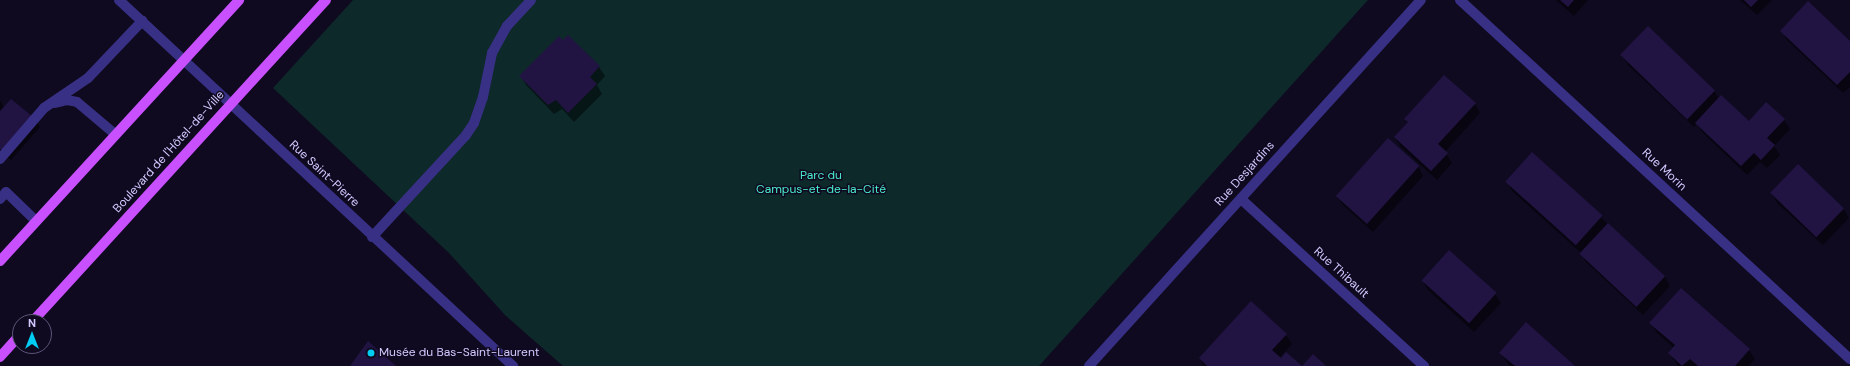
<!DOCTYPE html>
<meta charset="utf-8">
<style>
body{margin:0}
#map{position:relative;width:1850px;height:366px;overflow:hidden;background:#0f0a20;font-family:"DM Sans",sans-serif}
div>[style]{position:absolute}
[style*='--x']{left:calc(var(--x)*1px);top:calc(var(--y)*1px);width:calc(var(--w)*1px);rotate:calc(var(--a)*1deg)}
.green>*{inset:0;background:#0d292a}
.shadow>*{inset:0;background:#0007}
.building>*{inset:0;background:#211443;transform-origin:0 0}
.minor>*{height:10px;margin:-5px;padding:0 5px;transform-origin:5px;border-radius:5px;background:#383084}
.major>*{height:10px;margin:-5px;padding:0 5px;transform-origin:5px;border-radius:5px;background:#c950ff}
.dots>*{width:11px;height:11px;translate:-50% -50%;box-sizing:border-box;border:2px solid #0f0a20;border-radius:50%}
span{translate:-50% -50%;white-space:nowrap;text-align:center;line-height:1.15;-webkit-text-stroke:3px #0f0a20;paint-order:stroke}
.street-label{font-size:12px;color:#d3c9ff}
.park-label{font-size:12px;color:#49ebcd}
.poi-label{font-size:12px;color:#d3c9ff}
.left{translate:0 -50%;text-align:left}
.north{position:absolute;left:12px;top:314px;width:40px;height:40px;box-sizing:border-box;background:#0f0a20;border:1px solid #5d5679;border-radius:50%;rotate:0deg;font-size:11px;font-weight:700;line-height:16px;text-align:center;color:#d3c9ff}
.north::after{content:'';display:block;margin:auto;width:14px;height:18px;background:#00ccf4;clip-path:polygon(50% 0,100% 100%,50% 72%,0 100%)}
</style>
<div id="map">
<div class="green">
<i style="clip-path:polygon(353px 0,1368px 0,1039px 366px,563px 366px,505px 315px,449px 253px,273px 88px)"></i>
</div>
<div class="shadow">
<i style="clip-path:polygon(1556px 0,1588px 0,1574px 16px)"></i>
<i style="clip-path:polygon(1740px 0,1772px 0,1757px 15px)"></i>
<i style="clip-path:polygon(1648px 28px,1714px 91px,1719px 98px,1749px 122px,1766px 103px,1784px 120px,1790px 129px,1774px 146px,1780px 155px,1767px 168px,1760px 162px,1747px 175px,1702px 132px,1697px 124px,1694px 127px,1628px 65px,1622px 55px)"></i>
<i style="clip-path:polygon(1782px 31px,1850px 42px,1850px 87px,1843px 93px,1787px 40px)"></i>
<i style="clip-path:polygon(568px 36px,599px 67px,605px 76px,597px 85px,602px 94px,574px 122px,562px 109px,554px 114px,526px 85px,521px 76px)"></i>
<i style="clip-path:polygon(0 100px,4px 108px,37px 122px,40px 127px,11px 160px,0 151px)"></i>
<i style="clip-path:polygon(1475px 104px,1480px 113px,1445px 152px,1452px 163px,1437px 180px,1401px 147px,1395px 138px,1408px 123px,1405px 119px)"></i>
<i style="clip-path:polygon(1533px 154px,1665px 277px,1670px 286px,1643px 315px,1586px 262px,1580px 252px,1512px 191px,1507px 182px)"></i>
<i style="clip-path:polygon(1418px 166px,1423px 176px,1373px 232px,1343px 205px,1337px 196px)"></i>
<i style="clip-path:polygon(1772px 193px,1843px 208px,1849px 218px,1823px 245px,1777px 203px)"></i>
<i style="clip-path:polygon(1449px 251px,1495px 294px,1501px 303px,1474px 332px,1428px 290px,1422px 280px)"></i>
<i style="clip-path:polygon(1251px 303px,1286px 335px,1292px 344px,1279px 358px,1300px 366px,1204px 366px,1200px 358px)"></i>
<i style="clip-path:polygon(1651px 323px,1749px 350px,1755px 359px,1749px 366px,1678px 366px,1669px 353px,1674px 348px,1656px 332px)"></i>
<i style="clip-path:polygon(1500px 353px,1574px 366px,1510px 366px)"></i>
</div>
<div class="building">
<i style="clip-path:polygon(1560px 0,1574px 0,1568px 7px)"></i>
<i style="clip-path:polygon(1744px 0,1758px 0,1751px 7px)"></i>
<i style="clip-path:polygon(1808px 1px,1850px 41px,1850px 72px,1837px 85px,1780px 31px)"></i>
<i style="left:1648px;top:26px;width:93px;height:40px;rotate:44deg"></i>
<i style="clip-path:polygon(568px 35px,600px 66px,590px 77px,597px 84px,568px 113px,556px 100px,548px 105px,519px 76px,559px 36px,563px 40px)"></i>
<i style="clip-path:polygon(1444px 75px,1476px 103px,1438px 144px,1448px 153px,1431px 171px,1394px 137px,1408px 122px,1404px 119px)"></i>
<i style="clip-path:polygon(1721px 95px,1749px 121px,1766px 102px,1785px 119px,1767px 138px,1775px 145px,1761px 160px,1754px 153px,1741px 166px,1695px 123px)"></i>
<i style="clip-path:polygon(11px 99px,38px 121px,8px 156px,0 149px,0 111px)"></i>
<i style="left:1388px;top:138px;width:42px;height:78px;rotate:42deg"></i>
<i style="left:1532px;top:152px;width:95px;height:40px;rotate:42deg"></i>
<i style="left:1798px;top:164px;width:64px;height:40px;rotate:44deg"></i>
<i style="left:1608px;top:223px;width:78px;height:42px;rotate:43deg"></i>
<i style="left:1449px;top:250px;width:64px;height:41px;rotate:42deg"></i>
<i style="clip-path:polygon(1681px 288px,1750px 349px,1735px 366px,1698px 366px,1690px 359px,1682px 366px,1668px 353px,1675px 345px,1649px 323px)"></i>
<i style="clip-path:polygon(1251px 301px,1287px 334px,1272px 350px,1281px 358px,1286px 352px,1302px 366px,1313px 354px,1326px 366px,1207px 366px,1199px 358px)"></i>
<i style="clip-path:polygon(1526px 322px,1575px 366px,1515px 366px,1499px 353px)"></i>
<i style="clip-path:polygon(368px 341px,396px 366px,350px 366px)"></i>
</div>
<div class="minor">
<i style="--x:119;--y:0;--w:538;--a:42.89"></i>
<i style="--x:1460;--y:0;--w:530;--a:42.63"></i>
<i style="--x:55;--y:103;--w:12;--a:-14"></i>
<i style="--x:67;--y:100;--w:10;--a:11"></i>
<i style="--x:77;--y:102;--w:50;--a:40.1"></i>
<i style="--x:0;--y:159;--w:67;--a:-49.2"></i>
<i style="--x:44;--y:108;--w:53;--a:-34.3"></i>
<i style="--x:88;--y:78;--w:79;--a:-46.5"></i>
<i style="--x:0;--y:199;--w:9;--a:-49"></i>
<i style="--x:6;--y:192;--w:42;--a:44"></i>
<i style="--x:1241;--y:199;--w:248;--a:42.4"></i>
<i style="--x:372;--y:237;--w:139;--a:-47.3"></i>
<i style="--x:466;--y:135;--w:14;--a:-56"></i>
<i style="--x:474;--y:123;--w:28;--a:-71"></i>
<i style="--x:483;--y:97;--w:45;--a:-78.4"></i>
<i style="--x:492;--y:53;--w:31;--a:-61"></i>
<i style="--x:507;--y:26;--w:35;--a:-47"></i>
<i style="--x:1089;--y:366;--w:494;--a:-47.8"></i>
</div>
<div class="major">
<i style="--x:0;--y:261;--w:354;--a:-47.5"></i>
<i style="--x:32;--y:322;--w:436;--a:-47.6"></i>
<i style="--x:0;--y:357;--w:30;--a:-48"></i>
</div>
<div class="dots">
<i style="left:371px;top:353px;background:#00ccf4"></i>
</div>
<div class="street-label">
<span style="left:169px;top:152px;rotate:-48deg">Boulevard de l'Hôtel-de-Ville</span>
<span style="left:1664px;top:170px;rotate:43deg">Rue Morin</span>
<span style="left:324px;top:174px;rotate:43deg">Rue Saint-Pierre</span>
<span style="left:1245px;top:174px;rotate:-48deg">Rue Desjardins</span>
<span style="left:1341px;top:273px;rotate:42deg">Rue Thibault</span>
</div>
<div class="park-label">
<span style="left:821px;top:183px">Parc du<br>Campus-et-de-la-Cité</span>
</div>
<div class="poi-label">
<span class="left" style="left:379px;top:353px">Musée du Bas-Saint-Laurent</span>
</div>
<div class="north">N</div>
</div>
